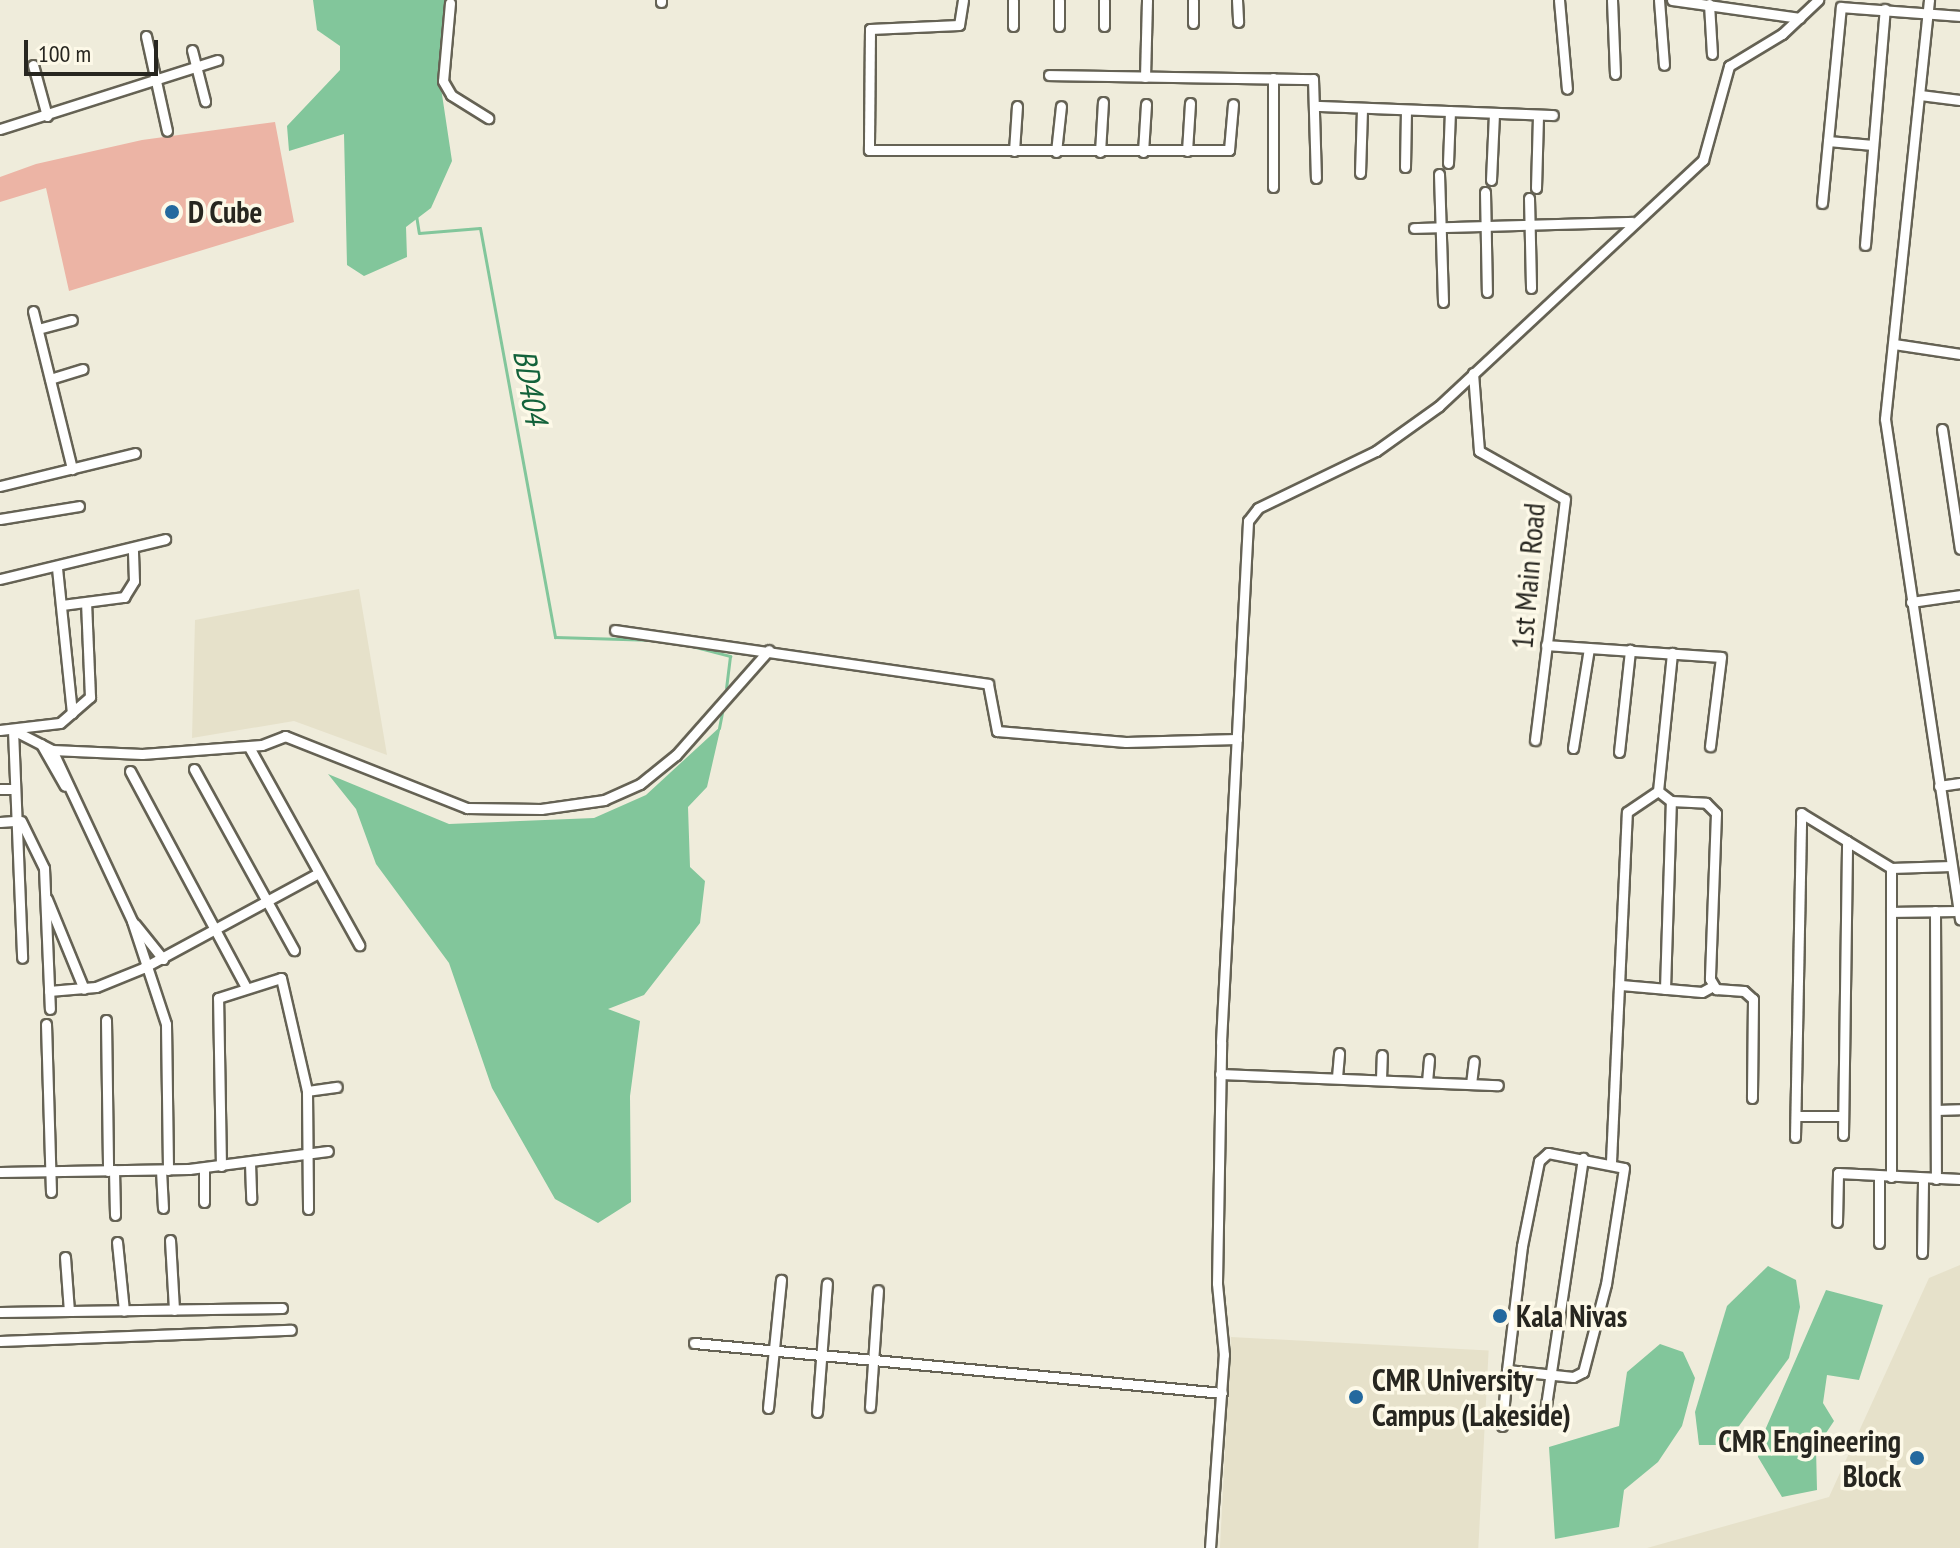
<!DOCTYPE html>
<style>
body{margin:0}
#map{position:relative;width:1960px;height:1548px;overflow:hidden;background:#efecdb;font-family:"PT Sans Narrow",sans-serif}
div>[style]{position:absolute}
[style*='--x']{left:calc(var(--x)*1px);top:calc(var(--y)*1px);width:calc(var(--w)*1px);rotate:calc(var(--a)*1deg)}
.built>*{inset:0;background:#e6e1ca;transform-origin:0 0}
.green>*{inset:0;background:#ecb4a5}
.water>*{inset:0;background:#82c69b}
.stream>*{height:3px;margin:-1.5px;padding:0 1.5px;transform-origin:1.5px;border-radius:1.5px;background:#82c69b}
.roads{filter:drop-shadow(2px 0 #656254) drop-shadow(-2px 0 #656254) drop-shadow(0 2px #656254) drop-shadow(0 -2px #656254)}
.minor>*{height:9px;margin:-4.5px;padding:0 4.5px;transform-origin:4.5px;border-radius:4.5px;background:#fff}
.dots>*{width:22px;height:22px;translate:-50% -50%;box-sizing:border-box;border:4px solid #fdf9e8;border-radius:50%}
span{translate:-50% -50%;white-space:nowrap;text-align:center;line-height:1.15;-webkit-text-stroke:7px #fdf9e8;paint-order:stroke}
.poi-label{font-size:30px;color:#272620;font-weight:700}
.left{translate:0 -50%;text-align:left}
.right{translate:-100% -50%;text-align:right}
.street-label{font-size:30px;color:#272620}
.water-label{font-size:32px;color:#13623a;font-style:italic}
.scale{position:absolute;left:24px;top:40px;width:134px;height:36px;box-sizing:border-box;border:4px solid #272620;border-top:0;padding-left:10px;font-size:24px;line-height:28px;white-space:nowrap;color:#272620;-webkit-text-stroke:6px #fdf9e8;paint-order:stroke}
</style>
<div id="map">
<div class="built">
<i style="clip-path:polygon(359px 589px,387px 755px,294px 721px,192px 738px,195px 620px)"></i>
<i style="clip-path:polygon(1960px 1265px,1960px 1548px,1647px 1548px,1829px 1497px,1929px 1278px)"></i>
<i style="left:1231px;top:1337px;width:258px;height:212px;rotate:3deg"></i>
</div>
<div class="green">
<i style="clip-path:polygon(275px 122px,294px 222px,69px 291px,46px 188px,0 202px,0 177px,36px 164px,142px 140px)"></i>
</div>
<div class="water">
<i style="clip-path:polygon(313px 0,445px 0,440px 81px,452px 161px,431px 208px,406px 227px,407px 257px,364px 276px,347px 265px,344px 134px,289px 151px,287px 126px,340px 70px,340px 46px,317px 30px)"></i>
<i style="clip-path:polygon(721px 726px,707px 787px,688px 807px,690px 867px,705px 881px,700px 923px,644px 995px,608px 1009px,640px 1021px,630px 1096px,631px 1202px,598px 1223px,555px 1199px,492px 1088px,449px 963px,376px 864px,356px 809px,328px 774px,449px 824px,594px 818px,646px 795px)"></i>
<i style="clip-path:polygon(1768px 1266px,1796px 1280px,1800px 1307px,1789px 1358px,1725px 1445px,1699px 1445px,1695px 1412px,1727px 1306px)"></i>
<i style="clip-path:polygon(1826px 1290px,1883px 1305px,1859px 1380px,1827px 1375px,1823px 1403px,1834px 1421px,1816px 1448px,1817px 1490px,1782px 1497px,1758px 1457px,1759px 1444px)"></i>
<i style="clip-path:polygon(1660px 1344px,1683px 1352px,1695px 1378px,1682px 1426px,1658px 1462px,1624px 1490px,1619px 1527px,1555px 1539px,1549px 1447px,1619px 1426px,1627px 1372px)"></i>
</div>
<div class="stream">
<i style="--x:416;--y:215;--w:18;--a:81"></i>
<i style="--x:419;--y:233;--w:61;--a:-4.7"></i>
<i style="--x:480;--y:228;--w:416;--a:79.6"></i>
<i style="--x:555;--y:637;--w:101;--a:1.7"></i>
<i style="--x:684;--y:644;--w:48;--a:14.6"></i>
<i style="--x:730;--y:656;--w:32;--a:97"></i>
<i style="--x:719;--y:728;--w:20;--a:-79"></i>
</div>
<div class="roads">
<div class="minor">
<i style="--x:661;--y:0;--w:2;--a:90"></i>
<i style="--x:963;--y:0;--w:25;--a:99"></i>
<i style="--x:959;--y:25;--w:89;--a:177.4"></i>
<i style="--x:870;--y:29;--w:121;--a:90.5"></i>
<i style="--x:869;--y:150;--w:360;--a:0"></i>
<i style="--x:1229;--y:150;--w:46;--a:-85"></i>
<i style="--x:1013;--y:0;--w:26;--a:90"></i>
<i style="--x:1059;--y:0;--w:26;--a:90"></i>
<i style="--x:1104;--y:0;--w:26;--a:90"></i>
<i style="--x:1193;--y:0;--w:23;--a:90"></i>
<i style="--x:1237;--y:0;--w:22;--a:87"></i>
<i style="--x:1559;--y:0;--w:89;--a:84.9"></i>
<i style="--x:1612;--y:0;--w:74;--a:87.7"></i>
<i style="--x:1659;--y:0;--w:65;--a:85.6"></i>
<i style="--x:1672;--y:0;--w:129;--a:8"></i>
<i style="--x:1929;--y:0;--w:421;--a:96"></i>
<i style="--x:1885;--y:419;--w:506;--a:81.47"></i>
<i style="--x:450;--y:3;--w:78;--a:95.1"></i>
<i style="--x:443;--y:81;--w:16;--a:60"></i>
<i style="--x:451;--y:95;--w:44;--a:31.9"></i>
<i style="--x:1709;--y:4;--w:50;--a:86.6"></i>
<i style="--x:146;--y:36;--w:97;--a:77.5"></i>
<i style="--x:192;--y:50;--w:53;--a:75.7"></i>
<i style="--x:33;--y:65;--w:53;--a:74.6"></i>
<i style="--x:1049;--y:75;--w:264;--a:0.9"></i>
<i style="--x:1313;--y:79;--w:99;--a:88.3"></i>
<i style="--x:1145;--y:77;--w:77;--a:-88.5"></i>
<i style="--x:1920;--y:95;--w:40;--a:7.1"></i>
<i style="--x:1318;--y:106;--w:235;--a:2.2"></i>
<i style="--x:0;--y:129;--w:228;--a:-17.6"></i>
<i style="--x:1828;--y:141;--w:45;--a:5.1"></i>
<i style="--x:1014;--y:151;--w:45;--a:-86.2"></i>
<i style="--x:1187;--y:151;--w:48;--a:-86.4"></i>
<i style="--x:1056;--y:152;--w:46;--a:-83.8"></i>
<i style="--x:1100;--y:152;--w:50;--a:-86.6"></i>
<i style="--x:1143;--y:152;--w:48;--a:-86.4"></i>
<i style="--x:1448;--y:163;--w:52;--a:-87.8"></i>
<i style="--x:1405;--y:167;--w:57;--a:-89"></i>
<i style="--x:1360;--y:173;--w:65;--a:-88.2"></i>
<i style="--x:1439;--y:174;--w:128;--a:88.2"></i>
<i style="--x:1491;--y:180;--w:67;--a:-87.4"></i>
<i style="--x:1273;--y:187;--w:109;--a:-90"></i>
<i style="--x:1536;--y:188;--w:73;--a:-88.4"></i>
<i style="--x:1485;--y:192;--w:100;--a:88.9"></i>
<i style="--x:1529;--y:198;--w:90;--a:88.7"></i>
<i style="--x:1822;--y:203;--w:197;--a:-84.5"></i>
<i style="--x:1841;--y:7;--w:119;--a:4.3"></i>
<i style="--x:1414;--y:228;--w:218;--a:-1.6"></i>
<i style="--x:1865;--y:245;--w:237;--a:-85.2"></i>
<i style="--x:33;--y:311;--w:163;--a:76.1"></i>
<i style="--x:38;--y:329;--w:35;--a:-15"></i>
<i style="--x:1894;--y:344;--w:67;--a:8.6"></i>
<i style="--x:1473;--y:373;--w:78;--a:85.6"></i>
<i style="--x:1479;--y:451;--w:98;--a:29.2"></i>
<i style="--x:1565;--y:499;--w:243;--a:97.1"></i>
<i style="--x:50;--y:379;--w:34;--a:-17"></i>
<i style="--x:1942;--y:429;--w:121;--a:81.5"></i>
<i style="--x:0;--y:486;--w:139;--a:-13.7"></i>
<i style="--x:0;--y:519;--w:80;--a:-9.3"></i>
<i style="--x:57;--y:568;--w:146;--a:84.1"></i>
<i style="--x:0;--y:579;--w:170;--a:-13.6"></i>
<i style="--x:1911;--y:602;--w:49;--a:-8.1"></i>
<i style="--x:62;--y:605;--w:63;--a:-7.4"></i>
<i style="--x:124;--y:597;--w:19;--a:-58"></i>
<i style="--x:134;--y:581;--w:31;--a:-92"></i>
<i style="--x:615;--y:630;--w:377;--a:8.2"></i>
<i style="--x:988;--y:684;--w:48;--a:79.2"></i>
<i style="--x:997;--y:731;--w:129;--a:4.9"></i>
<i style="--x:1126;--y:742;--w:111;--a:-1.5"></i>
<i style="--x:1546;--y:645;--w:175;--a:3.9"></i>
<i style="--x:1721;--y:657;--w:90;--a:97"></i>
<i style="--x:0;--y:730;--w:60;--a:-6.7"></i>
<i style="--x:60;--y:723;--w:40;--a:-41"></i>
<i style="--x:90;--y:697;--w:94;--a:-92.4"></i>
<i style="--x:13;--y:730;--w:44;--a:27.1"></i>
<i style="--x:52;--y:750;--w:90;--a:2.5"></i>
<i style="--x:142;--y:754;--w:120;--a:-4.3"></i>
<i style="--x:262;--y:745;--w:25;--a:-21"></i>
<i style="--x:285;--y:736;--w:196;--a:21.6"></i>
<i style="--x:467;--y:808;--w:74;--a:0.8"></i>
<i style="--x:541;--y:809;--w:64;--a:-8.1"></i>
<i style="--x:604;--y:800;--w:39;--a:-24"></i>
<i style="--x:640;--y:784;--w:46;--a:-38.9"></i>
<i style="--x:676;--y:755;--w:140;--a:-48.5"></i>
<i style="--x:13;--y:730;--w:228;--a:87.7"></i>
<i style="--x:41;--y:744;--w:48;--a:60.3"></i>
<i style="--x:249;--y:747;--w:227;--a:60.9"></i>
<i style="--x:1573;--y:748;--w:101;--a:-80.9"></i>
<i style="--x:52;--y:750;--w:189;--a:64.9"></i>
<i style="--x:132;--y:921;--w:108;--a:71.7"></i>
<i style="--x:166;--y:1024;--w:146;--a:89.2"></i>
<i style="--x:1619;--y:752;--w:103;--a:-83.8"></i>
<i style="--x:194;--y:769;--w:207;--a:61.1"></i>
<i style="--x:130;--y:771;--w:245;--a:61.8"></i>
<i style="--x:1939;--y:786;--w:21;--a:-8"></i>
<i style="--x:0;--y:789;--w:14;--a:0"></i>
<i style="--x:1658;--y:791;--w:16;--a:38"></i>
<i style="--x:1671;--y:801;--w:35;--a:3"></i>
<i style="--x:1706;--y:803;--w:14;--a:45"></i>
<i style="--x:1716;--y:813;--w:166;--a:92.1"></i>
<i style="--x:1710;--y:979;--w:12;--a:59"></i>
<i style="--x:1716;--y:989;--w:28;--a:4"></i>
<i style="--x:1744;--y:991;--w:12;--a:42"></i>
<i style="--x:1753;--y:999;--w:99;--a:90.6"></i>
<i style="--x:21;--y:821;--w:52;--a:63.9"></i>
<i style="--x:44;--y:868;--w:141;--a:87.6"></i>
<i style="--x:0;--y:822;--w:14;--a:-4"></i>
<i style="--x:1891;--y:868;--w:309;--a:90"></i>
<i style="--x:47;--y:899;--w:97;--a:67.7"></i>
<i style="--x:1935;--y:911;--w:268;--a:89.8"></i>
<i style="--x:1891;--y:912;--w:63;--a:-0.9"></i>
<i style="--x:135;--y:924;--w:45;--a:51.3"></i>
<i style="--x:1621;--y:985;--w:81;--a:4.9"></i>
<i style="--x:1702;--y:992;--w:13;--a:-29"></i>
<i style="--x:1665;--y:989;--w:188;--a:-88.2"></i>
<i style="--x:49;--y:991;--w:47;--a:-4.9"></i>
<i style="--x:96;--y:987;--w:51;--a:-22"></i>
<i style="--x:143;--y:968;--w:198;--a:-28.4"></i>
<i style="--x:106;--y:1020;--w:151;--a:89.2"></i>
<i style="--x:46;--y:1024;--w:168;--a:88.3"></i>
<i style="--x:1220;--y:1074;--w:278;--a:2.3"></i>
<i style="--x:1337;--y:1077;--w:24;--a:-85"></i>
<i style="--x:1381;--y:1079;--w:24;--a:-88"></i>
<i style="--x:1427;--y:1082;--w:23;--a:-85"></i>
<i style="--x:1471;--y:1084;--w:23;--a:-83"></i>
<i style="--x:307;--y:1091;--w:30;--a:-8"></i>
<i style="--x:1936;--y:1110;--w:24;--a:-2"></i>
<i style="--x:1796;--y:1116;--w:47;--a:0"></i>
<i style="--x:1843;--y:1135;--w:294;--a:-89.2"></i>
<i style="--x:1795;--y:1137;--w:324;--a:-88.9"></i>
<i style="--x:1801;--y:813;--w:105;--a:31.4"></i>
<i style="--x:1891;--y:868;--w:60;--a:-1.9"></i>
<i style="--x:1548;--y:1153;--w:77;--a:11.2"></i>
<i style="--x:1624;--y:1168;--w:117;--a:98.8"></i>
<i style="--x:1606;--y:1284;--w:91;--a:104.6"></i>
<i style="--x:1583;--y:1372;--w:11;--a:153"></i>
<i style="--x:1573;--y:1377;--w:66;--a:-173.9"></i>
<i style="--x:1507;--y:1370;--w:125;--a:-83.1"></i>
<i style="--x:1522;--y:1246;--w:87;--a:-78.7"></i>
<i style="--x:1539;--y:1161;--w:12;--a:-42"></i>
<i style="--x:1611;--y:1162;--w:350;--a:-87.4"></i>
<i style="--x:1627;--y:812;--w:37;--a:-34"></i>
<i style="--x:1658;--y:791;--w:139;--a:-84.2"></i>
<i style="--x:250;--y:1163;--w:36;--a:88"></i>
<i style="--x:221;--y:1166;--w:168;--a:-91"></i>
<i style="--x:218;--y:998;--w:66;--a:-17.6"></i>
<i style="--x:281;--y:978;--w:116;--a:77"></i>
<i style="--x:307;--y:1091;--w:118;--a:89.5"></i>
<i style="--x:114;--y:1170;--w:45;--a:88.7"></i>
<i style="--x:161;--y:1170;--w:38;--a:87"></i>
<i style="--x:0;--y:1172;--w:189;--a:-0.9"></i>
<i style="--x:189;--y:1169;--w:140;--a:-7.4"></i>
<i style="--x:1879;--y:1176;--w:67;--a:90"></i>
<i style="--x:204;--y:1202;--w:34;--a:-90"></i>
<i style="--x:1837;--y:1222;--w:49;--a:-88.8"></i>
<i style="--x:1838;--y:1173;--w:122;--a:2.8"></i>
<i style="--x:170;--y:1240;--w:70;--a:86.7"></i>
<i style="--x:117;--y:1242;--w:69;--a:84.2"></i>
<i style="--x:1922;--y:1253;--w:75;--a:-89.2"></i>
<i style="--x:65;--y:1257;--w:54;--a:85.8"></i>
<i style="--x:0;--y:1312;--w:282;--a:-0.8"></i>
<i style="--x:0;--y:1341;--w:291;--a:-2.2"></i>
<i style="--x:694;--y:1343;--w:530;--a:5.41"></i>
<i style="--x:870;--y:1407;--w:117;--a:-86.1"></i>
<i style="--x:768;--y:1408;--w:129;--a:-84.2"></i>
<i style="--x:817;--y:1412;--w:129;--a:-85.6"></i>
<i style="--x:1545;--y:1412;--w:257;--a:-81.5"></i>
<i style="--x:1502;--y:1426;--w:56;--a:-84.9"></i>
<i style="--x:1210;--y:1548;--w:194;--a:-85.9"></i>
<i style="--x:1224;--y:1355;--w:72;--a:-95.6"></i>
<i style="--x:1217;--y:1283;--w:241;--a:-89"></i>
<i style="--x:1221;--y:1042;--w:522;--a:-87.03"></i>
<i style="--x:1248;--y:521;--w:16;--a:-52"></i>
<i style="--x:1258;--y:508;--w:131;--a:-25.8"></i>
<i style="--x:1376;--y:451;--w:77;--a:-35.5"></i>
<i style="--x:1439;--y:406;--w:361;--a:-43"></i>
<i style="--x:1703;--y:160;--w:98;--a:-74.5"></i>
<i style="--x:1729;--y:66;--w:62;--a:-31.1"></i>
<i style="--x:1782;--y:34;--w:50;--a:-43.4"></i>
</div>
</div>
<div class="dots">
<i style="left:172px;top:212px;background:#24699e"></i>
<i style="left:1500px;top:1316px;background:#24699e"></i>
<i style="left:1356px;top:1397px;background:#24699e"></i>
<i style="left:1917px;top:1458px;background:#24699e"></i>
</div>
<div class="poi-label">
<span class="left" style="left:188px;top:212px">D Cube</span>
<span class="left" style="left:1516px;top:1316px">Kala Nivas</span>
<span class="left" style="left:1372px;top:1397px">CMR University<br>Campus (Lakeside)</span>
<span class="right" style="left:1901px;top:1458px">CMR Engineering<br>Block</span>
</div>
<div class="street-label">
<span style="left:1528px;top:576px;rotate:-85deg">1st Main Road</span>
</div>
<div class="water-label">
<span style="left:531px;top:387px;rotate:80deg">BD404</span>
</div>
<div class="scale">100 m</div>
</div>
